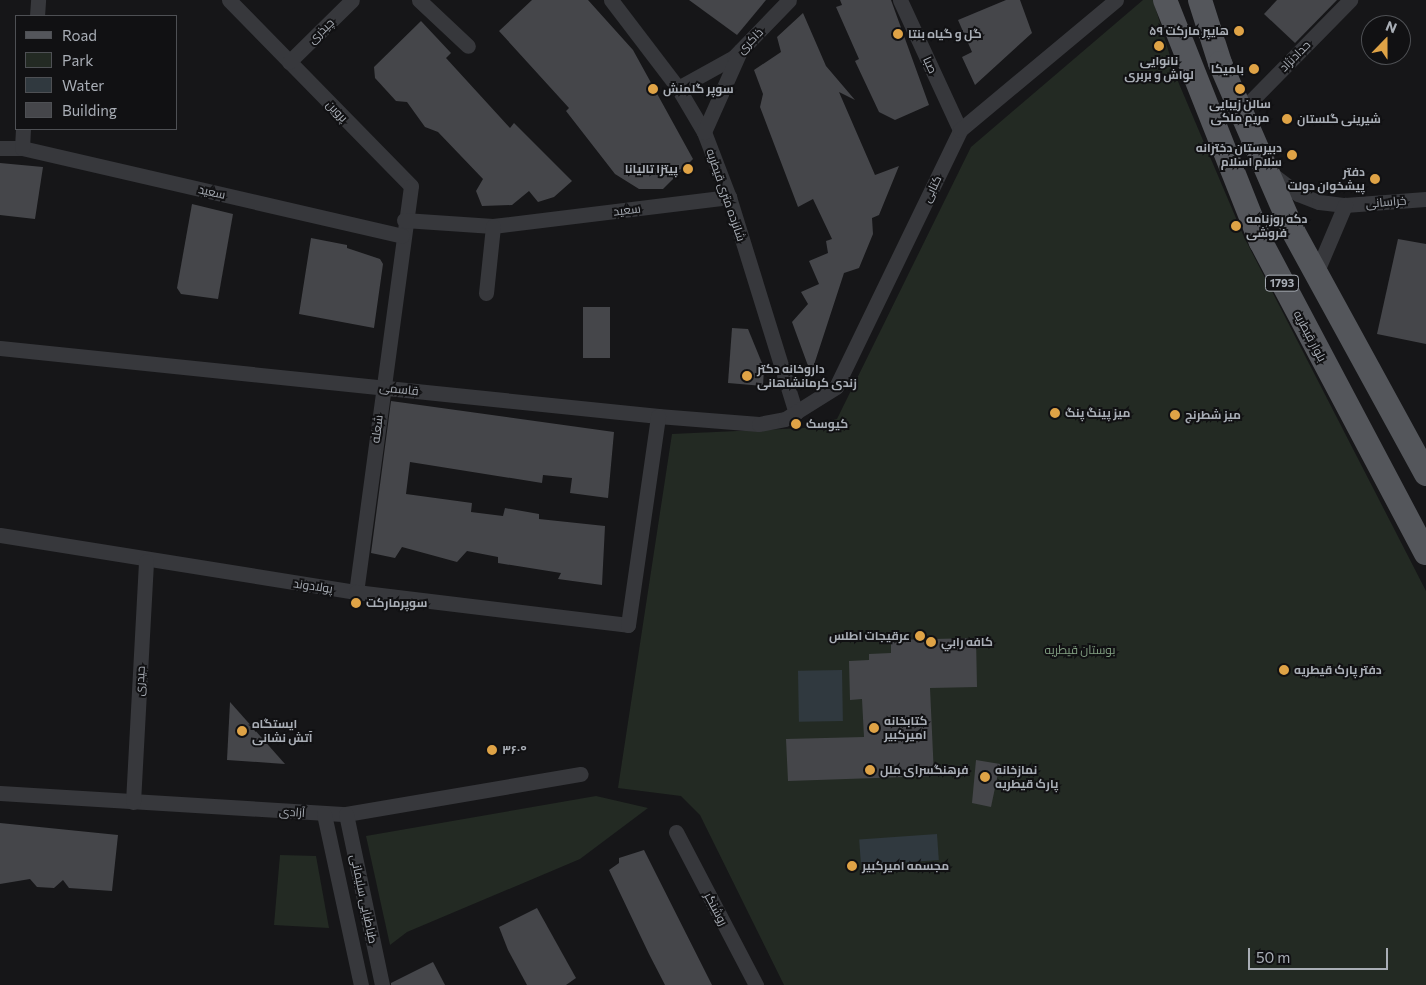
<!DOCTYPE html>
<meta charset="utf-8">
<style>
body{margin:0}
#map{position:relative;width:1426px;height:985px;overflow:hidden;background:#161618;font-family:Commissioner,Cairo,sans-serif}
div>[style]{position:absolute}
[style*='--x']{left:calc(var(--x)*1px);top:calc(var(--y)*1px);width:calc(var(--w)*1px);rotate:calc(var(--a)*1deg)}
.green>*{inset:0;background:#232a23}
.water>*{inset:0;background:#30393f;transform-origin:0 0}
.building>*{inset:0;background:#45464a;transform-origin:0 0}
.minor>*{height:15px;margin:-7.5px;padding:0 7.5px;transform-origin:7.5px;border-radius:7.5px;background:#37383c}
.primary>*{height:24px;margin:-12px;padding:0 12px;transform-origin:12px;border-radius:12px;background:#54565b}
.dots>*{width:14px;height:14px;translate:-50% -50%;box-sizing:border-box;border:2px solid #111113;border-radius:50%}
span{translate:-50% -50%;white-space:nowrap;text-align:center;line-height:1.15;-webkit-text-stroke:4px #111113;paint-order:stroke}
.shield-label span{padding:1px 4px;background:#111113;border:1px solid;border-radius:4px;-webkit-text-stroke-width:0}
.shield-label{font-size:11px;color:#a9aeb6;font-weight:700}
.street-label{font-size:12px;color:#a9aeb6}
.poi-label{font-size:12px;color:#a9aeb6;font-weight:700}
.right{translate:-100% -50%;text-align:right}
.left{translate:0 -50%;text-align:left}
.park-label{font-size:12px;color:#829f82}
.legend{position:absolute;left:15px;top:15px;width:162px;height:115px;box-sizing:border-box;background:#111113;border:1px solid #4e5054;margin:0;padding:6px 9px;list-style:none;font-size:15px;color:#a9aeb6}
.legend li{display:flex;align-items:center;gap:10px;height:25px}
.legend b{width:25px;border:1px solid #4e5054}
.north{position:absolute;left:1361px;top:15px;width:50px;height:50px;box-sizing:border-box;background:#111113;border:1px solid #4e5054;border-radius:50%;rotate:22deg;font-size:14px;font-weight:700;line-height:20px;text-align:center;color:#a9aeb6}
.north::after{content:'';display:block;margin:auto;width:18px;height:22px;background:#dfa346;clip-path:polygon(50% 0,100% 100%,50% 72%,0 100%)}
.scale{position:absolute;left:1248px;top:948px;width:140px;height:22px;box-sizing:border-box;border:2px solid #a9aeb6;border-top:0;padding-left:6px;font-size:15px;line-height:18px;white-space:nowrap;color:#a9aeb6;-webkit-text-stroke:4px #111113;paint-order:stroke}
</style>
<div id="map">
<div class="green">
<i style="clip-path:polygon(1143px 0,1153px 0,1177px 79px,1244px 237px,1426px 591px,1426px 985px,784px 985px,700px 815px,681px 796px,618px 788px,672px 434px,804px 428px,837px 419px,971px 147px)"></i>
<i style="clip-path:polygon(596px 796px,648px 808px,580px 859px,407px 932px,390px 945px,366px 836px)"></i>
<i style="clip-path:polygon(280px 855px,316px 856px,329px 928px,274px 925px)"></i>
</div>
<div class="water">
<i style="left:842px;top:670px;width:51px;height:44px;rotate:89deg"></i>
<i style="left:937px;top:834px;width:26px;height:78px;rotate:86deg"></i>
</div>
<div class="building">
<i style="clip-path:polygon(532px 0,588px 0,633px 50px,693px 159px,663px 189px,639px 189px,615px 174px,566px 111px,569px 108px,499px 31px)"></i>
<i style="clip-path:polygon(689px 0,766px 0,737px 35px)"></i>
<i style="clip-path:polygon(840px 0,891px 0,929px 105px,895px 120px,879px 112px,855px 61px,859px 59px,836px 7px,842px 5px)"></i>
<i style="clip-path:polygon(1006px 0,1020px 0,1032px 33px,975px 85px,962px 57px,972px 52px,958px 20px)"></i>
<i style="clip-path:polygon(1277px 0,1337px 0,1295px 43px,1264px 14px)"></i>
<i style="clip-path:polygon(803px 13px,826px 66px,855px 100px,839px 92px,875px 175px,899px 166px,879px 215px,872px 218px,873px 234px,859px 268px,844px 273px,811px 374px,792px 322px,808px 304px,801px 292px,819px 284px,809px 261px,828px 253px,826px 241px,832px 239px,813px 199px,798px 207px,760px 107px,763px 94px,754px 70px,781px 52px,777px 37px)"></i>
<i style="clip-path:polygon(421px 21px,451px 53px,446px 58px,510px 128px,514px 123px,572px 181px,554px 197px,538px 202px,529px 191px,512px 205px,482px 206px,476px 191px,483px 179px,438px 132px,425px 127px,407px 102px,396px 101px,375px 78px,374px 67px)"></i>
<i style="clip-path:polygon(0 163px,43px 167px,35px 219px,0 215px)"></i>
<i style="clip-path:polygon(192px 204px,233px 214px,218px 299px,181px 294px,177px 288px)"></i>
<i style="clip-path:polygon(311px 238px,347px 245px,347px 248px,380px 259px,383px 264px,374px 328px,299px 314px)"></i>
<i style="clip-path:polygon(1398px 239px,1426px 244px,1426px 344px,1377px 334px)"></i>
<i style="left:583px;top:307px;width:27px;height:51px"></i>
<i style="clip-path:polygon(732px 328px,748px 329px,764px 368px,763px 386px,728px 383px)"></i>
<i style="clip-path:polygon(391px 401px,614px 432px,608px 498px,570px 493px,572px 478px,543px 475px,542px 483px,410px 462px,406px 494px,472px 503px,471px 512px,503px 516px,505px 508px,539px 514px,539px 519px,605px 526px,602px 585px,558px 579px,561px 573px,498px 563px,498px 557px,467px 551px,457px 562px,402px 547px,395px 558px,371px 553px)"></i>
<i style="clip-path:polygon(976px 638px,977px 687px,930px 688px,934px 776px,788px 781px,786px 739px,864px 737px,862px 699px,850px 700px,849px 661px,869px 660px,869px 654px,891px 653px,891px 640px)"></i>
<i style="clip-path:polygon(230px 702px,285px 764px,227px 760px)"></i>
<i style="clip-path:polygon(976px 760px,1000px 764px,991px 807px,972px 803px)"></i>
<i style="clip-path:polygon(0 823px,118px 835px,112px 891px,69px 888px,63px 880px,54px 888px,37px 887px,30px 879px,0 884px)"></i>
<i style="clip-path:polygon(644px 850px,712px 985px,665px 985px,649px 954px,609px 870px,619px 863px,619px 858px)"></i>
<i style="clip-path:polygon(537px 908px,576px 978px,566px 985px,527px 985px,508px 950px,499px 927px)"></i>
<i style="clip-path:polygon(433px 962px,445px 985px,391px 985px,391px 983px)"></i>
</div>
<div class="minor">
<i style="--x:229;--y:0;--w:260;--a:45.6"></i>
<i style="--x:411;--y:186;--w:410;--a:97.7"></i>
<i style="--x:419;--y:0;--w:67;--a:43.2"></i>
<i style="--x:611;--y:0;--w:111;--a:52.7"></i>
<i style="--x:678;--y:88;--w:51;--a:59.4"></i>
<i style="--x:704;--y:132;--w:70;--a:69"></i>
<i style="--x:729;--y:197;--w:226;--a:72.8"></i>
<i style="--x:900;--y:0;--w:143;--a:65.2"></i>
<i style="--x:37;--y:16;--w:16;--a:-86"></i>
<i style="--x:289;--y:62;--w:88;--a:-44.5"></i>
<i style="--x:678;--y:88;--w:64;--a:-29"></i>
<i style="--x:734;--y:57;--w:79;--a:-46"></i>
<i style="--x:1241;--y:111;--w:156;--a:-45.5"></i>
<i style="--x:704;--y:132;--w:89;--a:-66"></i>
<i style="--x:0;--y:148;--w:22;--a:0"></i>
<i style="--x:22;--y:148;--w:390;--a:13"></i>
<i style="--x:22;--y:148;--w:19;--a:-87"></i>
<i style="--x:1269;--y:172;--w:36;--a:37"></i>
<i style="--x:1298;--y:194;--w:22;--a:21"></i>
<i style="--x:1319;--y:202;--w:26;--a:7"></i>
<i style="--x:1345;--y:205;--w:81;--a:-4.2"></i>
<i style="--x:404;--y:220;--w:89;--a:3.9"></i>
<i style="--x:493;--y:226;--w:238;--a:-7"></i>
<i style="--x:1317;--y:271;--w:72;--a:-67"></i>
<i style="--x:486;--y:293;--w:67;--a:-84"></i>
<i style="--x:0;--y:348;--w:662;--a:5.9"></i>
<i style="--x:658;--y:416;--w:101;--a:4.5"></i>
<i style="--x:759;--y:424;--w:26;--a:-11"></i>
<i style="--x:785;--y:419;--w:60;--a:-32.1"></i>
<i style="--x:836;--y:387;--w:285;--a:-64.2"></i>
<i style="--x:960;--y:130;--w:203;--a:-39.8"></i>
<i style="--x:0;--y:535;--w:361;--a:9.1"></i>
<i style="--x:356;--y:592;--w:274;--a:6.9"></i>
<i style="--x:628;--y:625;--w:211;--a:-81.8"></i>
<i style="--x:0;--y:793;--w:347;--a:3.5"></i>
<i style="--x:346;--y:814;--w:238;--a:-9.7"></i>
<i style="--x:133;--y:802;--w:241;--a:-86.9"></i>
<i style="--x:324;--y:814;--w:175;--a:77.8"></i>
<i style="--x:346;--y:814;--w:175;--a:78.1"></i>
<i style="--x:676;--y:832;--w:173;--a:62.4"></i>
</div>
<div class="primary">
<i style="--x:1165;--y:0;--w:260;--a:68.4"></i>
<i style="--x:1261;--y:242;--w:352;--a:62.1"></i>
<i style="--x:1200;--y:0;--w:66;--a:72.4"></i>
<i style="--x:1220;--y:63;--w:183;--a:66.5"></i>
<i style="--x:1293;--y:231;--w:277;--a:61.3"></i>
</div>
<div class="dots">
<i style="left:1239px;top:31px;background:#dfa346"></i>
<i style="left:898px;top:34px;background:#dfa346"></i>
<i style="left:1159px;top:46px;background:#dfa346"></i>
<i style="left:1254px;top:69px;background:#dfa346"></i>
<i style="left:653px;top:89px;background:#dfa346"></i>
<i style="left:1240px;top:89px;background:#dfa346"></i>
<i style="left:1287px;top:119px;background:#dfa346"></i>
<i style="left:1292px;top:155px;background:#dfa346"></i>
<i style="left:688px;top:169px;background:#dfa346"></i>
<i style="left:1375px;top:179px;background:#dfa346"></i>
<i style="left:1236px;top:226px;background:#dfa346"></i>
<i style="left:747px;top:376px;background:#dfa346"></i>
<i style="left:1055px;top:413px;background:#dfa346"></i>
<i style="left:1175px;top:415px;background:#dfa346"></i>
<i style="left:796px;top:424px;background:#dfa346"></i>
<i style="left:356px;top:603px;background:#dfa346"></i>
<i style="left:920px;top:636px;background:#dfa346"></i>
<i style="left:931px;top:642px;background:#dfa346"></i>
<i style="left:1284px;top:670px;background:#dfa346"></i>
<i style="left:874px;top:728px;background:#dfa346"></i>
<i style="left:242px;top:731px;background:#dfa346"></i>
<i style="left:492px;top:750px;background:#dfa346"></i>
<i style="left:870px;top:770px;background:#dfa346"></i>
<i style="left:985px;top:777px;background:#dfa346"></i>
<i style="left:852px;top:866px;background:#dfa346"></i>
</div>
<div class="shield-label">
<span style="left:1282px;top:283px">1793</span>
</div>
<div class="street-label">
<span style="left:321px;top:31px;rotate:-44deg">چیذری</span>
<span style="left:750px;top:41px;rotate:-45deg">ذاکری</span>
<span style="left:1295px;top:56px;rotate:-45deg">حدادنژاد</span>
<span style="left:930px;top:65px;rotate:65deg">صبا</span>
<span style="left:337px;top:111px;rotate:46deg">پروین</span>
<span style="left:932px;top:189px;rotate:-64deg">کتابی</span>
<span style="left:212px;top:192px;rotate:13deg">سعید</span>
<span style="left:726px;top:195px;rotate:71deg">شانزده متری قیطریه</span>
<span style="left:1386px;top:202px;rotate:-5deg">خراسانی</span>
<span style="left:627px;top:210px;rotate:-7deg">سعید</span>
<span style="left:1310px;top:336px;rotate:62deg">بلوار قیطریه</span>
<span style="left:399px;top:389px;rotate:6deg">قاسمی</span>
<span style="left:377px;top:429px;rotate:-83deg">شعله</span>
<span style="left:313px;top:586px;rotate:8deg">پولادوند</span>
<span style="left:140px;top:681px;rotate:-87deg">حیدری</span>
<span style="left:292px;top:812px;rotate:4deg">آزادی</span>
<span style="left:364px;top:899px;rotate:78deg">طباطبایی سلیمانی</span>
<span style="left:716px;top:909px;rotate:62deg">روشنگر</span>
</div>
<div class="poi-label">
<span class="right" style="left:1229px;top:31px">هایپر مارکت ۵۹</span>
<span class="left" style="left:908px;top:34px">گل و گیاه بنتا</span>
<span style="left:1159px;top:68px">نانوایی<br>لواش و بربری</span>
<span class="right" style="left:1244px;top:69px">بامیکا</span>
<span class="left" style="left:663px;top:89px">سوپر گلمنش</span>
<span style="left:1240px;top:111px">سالن زیبایی<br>مریم ملکی</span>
<span class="left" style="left:1297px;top:119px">شیرینی گلستان</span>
<span class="right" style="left:1282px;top:155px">دبیرستان دخترانه<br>سلام اسلام</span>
<span class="right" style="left:678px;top:169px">پیتزا تالیانا</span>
<span class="right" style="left:1365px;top:179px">دفتر<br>پیشخوان دولت</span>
<span class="left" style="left:1246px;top:226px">دکه روزنامه<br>فروشی</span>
<span class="left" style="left:757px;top:376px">داروخانه دکتر<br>زندی کرمانشاهانی</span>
<span class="left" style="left:1065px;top:413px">میز پینگ پنگ</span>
<span class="left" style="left:1185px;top:415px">میز شطرنج</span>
<span class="left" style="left:806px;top:424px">کیوسک</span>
<span class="left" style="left:366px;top:603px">سوپرمارکت</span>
<span class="right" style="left:910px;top:636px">عرقیجات اطلس</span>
<span class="left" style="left:941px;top:642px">كافه رابي</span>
<span class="left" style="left:1294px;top:670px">دفتر پارک قیطریه</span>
<span class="left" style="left:884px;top:728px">کتابخانه<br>امیرکبیر</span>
<span class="left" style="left:252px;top:731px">ایستگاه<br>آتش نشانی</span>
<span class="left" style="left:502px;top:750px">۳۶۰°</span>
<span class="left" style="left:880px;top:770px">فرهنگسرای ملل</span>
<span class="left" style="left:995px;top:777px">نمازخانه<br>پارک قیطریه</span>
<span class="left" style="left:862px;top:866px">مجسمه امیرکبیر</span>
</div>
<div class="park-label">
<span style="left:1080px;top:650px">بوستان قیطریه</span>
</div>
<ul class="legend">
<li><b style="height:6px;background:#54565b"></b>Road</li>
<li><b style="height:14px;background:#232a23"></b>Park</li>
<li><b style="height:14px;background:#30393f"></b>Water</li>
<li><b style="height:14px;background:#45464a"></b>Building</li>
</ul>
<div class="north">N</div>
<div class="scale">50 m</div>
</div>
